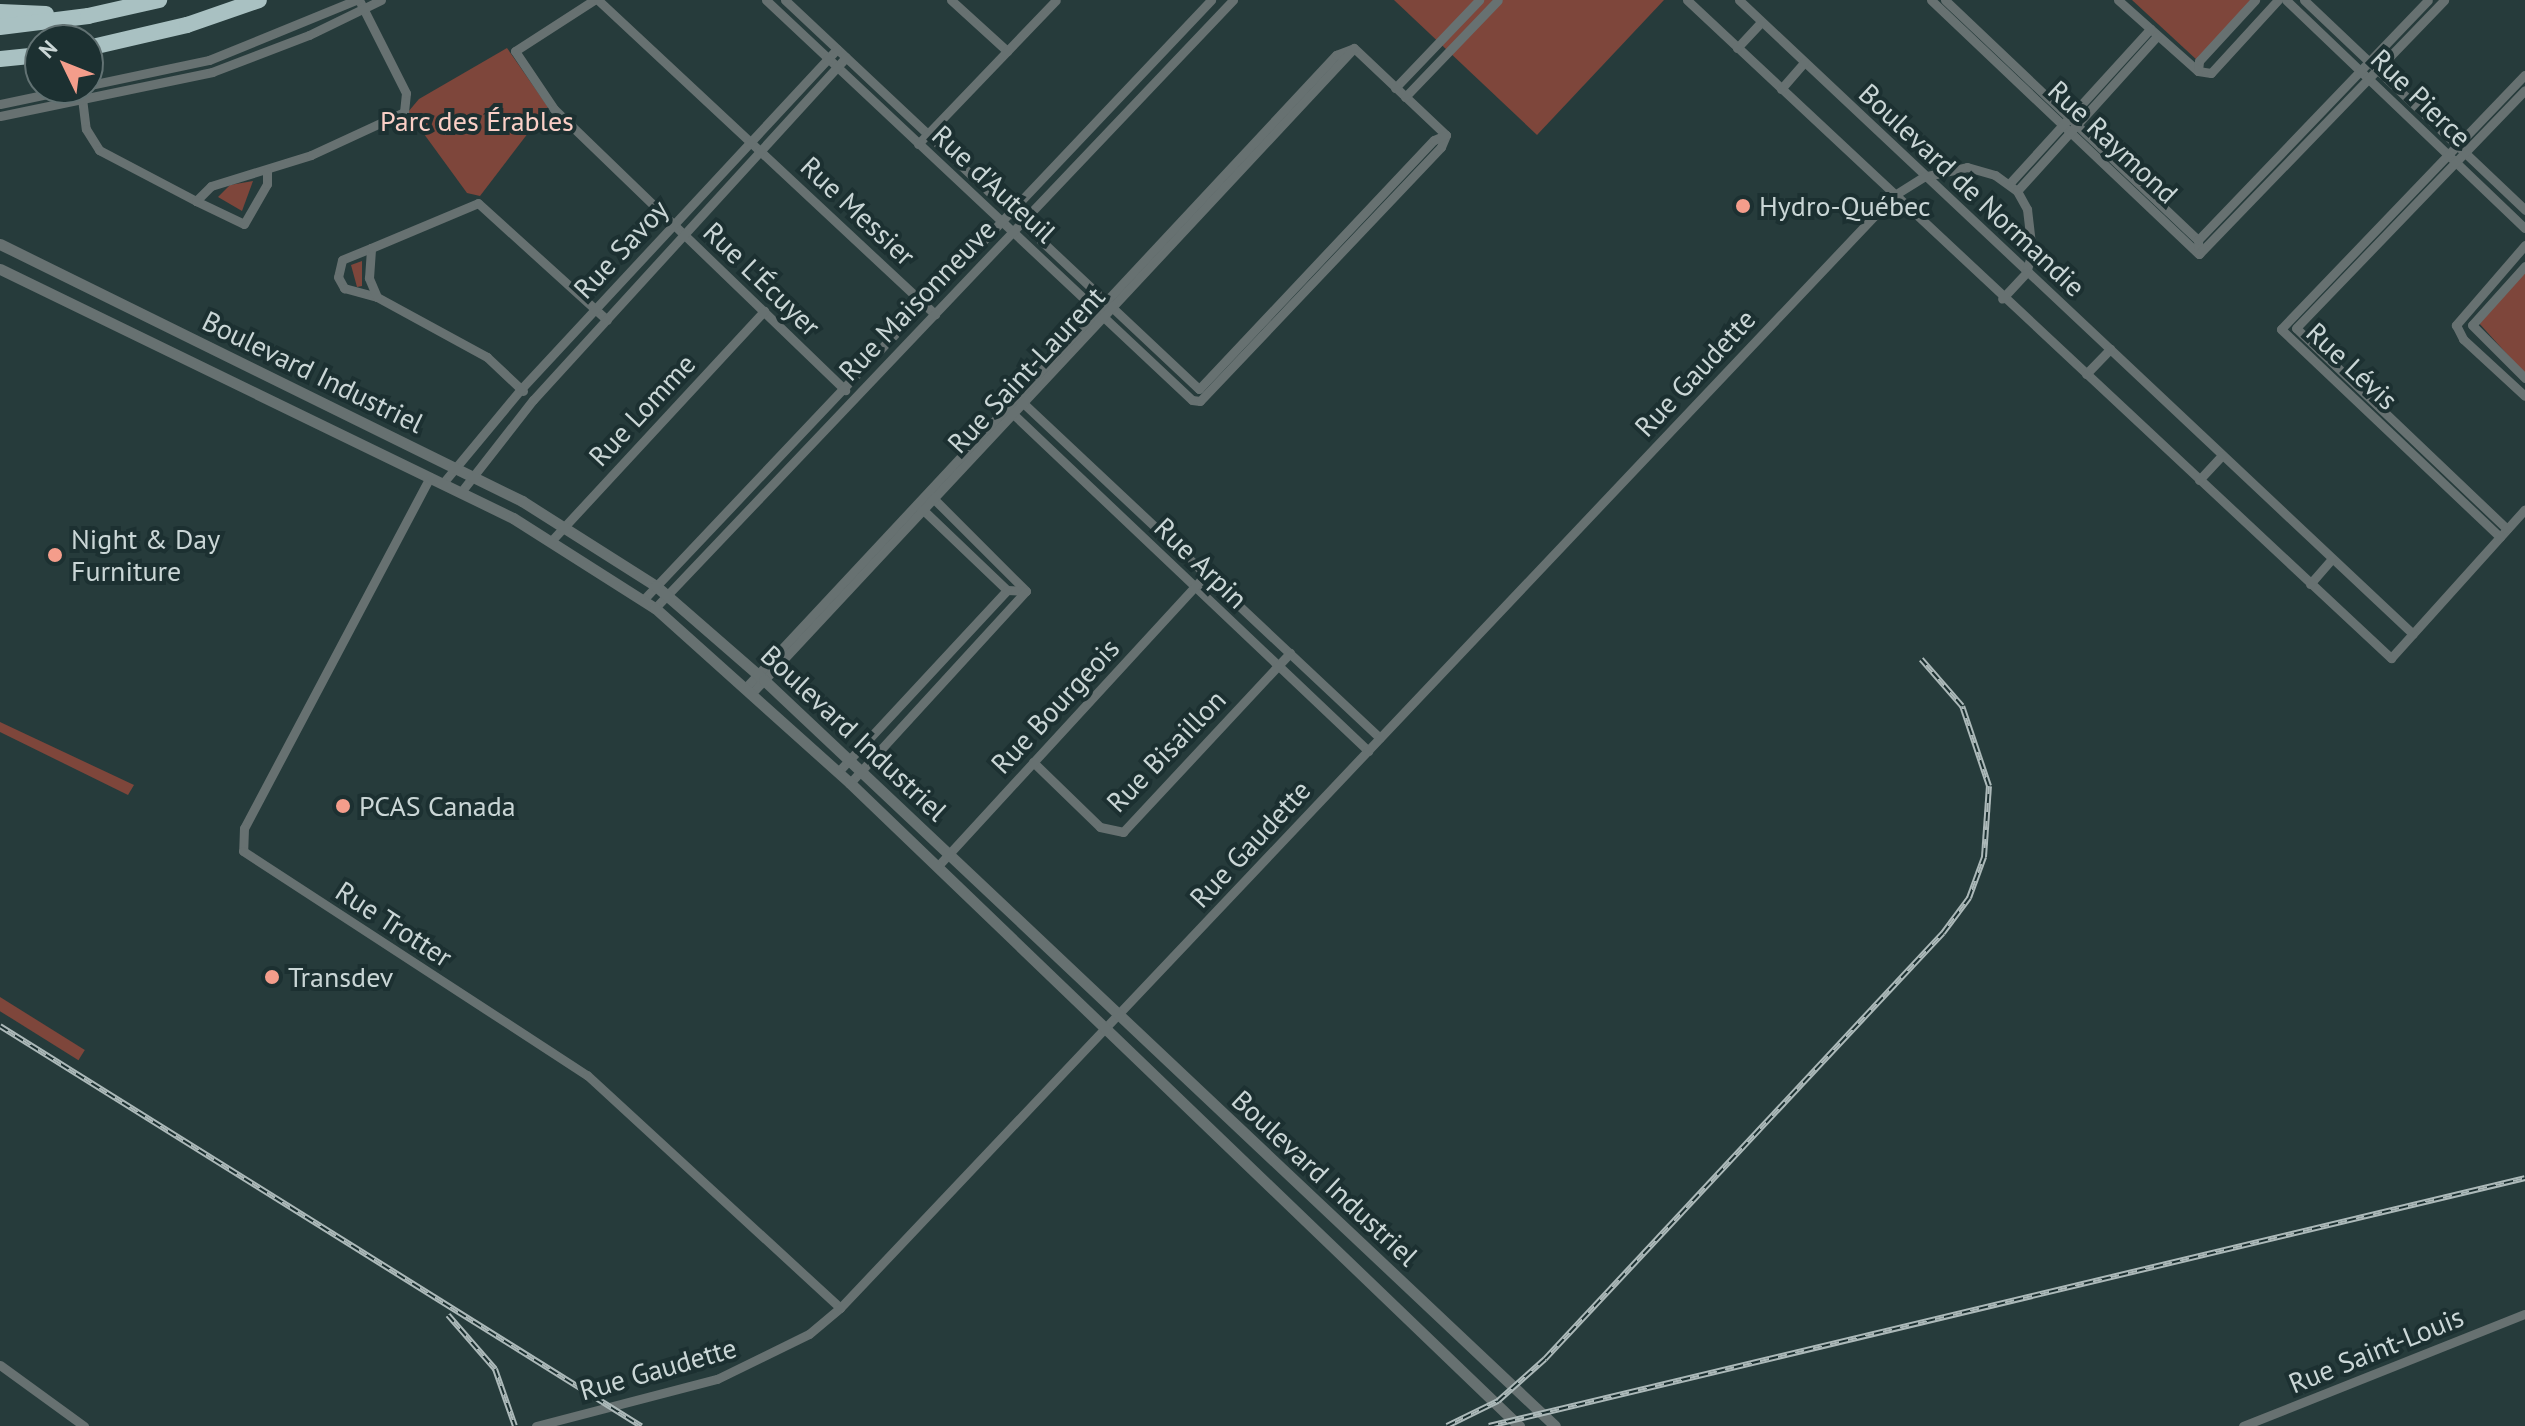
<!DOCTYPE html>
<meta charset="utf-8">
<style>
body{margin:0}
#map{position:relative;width:2525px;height:1426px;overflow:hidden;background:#263b3b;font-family:"PT Sans",sans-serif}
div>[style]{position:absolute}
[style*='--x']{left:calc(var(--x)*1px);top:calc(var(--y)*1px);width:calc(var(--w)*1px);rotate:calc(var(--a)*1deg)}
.green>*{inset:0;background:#7e463b;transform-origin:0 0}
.minor>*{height:9px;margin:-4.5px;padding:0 4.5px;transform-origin:4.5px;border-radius:4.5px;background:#677171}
.tertiary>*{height:11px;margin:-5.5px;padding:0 5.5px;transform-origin:5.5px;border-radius:5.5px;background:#677171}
.motorway>*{height:16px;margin:-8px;padding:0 8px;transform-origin:8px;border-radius:8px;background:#a9c1c2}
.rail>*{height:6px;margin-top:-3px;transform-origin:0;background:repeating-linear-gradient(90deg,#1c3031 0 9px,#acb9b9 0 18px);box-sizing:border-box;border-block:2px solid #acb9b9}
.dots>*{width:22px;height:22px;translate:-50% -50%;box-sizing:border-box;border:4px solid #1c3031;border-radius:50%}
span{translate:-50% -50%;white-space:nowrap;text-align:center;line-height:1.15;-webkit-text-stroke:8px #1c3031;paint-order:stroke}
.street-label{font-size:28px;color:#cad6d6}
.park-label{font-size:28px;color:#fbcfc6}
.poi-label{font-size:28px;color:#cad6d6}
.left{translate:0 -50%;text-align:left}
.north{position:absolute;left:24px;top:24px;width:80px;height:80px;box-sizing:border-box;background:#1c3031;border:2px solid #627273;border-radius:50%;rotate:313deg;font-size:22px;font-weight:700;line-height:32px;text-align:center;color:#cad6d6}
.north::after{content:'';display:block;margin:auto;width:28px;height:36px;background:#f49d8b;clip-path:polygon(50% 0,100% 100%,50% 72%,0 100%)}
</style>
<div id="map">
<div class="green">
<i style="clip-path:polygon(1394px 0,1664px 0,1537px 135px)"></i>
<i style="clip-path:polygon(2132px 0,2256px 0,2198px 61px)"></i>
<i style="clip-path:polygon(507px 48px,548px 107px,480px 196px,467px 193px,408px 112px,419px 99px)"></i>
<i style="clip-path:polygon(253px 181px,242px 211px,218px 197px,230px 185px)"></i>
<i style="clip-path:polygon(362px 261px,362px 286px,357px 287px,351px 265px)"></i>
<i style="clip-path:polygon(2525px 271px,2525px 374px,2478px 322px)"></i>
<i style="clip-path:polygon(0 722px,134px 785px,128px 795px,0 732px)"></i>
<i style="left:0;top:997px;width:100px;height:12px;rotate:32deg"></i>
</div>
<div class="minor">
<i style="--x:594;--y:0;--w:94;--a:147.2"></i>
<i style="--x:515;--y:51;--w:70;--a:56.1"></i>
<i style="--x:554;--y:109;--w:405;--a:44"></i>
<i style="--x:598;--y:0;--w:461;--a:43"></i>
<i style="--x:766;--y:0;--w:584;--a:43.2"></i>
<i style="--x:1192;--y:400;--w:8;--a:7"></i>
<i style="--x:1200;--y:401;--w:350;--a:-46.5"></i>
<i style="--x:1441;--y:147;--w:13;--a:-67"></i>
<i style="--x:1446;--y:135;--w:127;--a:-136.6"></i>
<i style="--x:785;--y:0;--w:568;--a:43.22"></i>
<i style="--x:951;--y:0;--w:76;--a:42.3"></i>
<i style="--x:1687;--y:0;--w:964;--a:43.07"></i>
<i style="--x:2391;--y:658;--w:200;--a:-48"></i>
<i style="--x:1739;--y:0;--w:925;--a:43.25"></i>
<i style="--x:1931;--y:0;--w:369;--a:43.5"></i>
<i style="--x:1945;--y:0;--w:349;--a:43.5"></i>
<i style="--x:2198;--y:240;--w:14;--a:86"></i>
<i style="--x:2118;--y:0;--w:107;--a:41.6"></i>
<i style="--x:2198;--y:71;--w:13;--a:9"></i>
<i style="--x:2211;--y:73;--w:99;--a:-47.5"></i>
<i style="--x:2286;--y:0;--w:330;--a:43.7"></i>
<i style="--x:2304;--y:0;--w:305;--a:43.5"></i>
<i style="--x:1737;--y:48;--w:35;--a:-47"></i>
<i style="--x:2198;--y:71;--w:10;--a:-84"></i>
<i style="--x:2199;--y:61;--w:83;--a:-47.4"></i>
<i style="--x:1395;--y:88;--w:122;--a:-46.3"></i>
<i style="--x:1781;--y:89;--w:35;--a:-49"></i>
<i style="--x:81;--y:90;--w:39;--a:83"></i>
<i style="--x:86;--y:129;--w:25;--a:58"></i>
<i style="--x:99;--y:150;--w:110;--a:27.7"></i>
<i style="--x:196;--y:201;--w:21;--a:-45"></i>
<i style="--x:211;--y:186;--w:105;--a:-17.2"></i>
<i style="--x:311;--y:155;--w:102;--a:-24.8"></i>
<i style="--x:404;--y:112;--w:19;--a:-84"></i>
<i style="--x:406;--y:93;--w:104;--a:-116.8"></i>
<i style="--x:1405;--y:97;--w:134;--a:-46.2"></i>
<i style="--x:0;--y:104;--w:214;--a:-11.9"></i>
<i style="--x:209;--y:60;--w:159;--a:-22.2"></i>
<i style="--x:0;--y:116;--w:217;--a:-11.7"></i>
<i style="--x:212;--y:72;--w:104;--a:-20.9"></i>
<i style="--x:309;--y:35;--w:80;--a:-25.9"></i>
<i style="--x:918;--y:144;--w:199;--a:-46.2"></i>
<i style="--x:2009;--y:184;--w:210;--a:-47.7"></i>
<i style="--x:2017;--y:191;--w:209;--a:-47.9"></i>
<i style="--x:196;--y:201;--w:53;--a:25.6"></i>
<i style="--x:244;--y:224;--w:46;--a:-60.1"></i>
<i style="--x:267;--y:184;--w:13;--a:-90"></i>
<i style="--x:2198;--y:240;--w:332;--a:-46.2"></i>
<i style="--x:2525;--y:245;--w:106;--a:130.8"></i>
<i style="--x:2456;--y:325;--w:16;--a:63"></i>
<i style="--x:2463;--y:339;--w:84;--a:42.6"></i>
<i style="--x:371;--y:248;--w:31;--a:158"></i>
<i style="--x:342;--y:260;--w:17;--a:103"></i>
<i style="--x:338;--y:277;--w:13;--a:61"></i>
<i style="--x:344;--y:288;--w:34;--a:15"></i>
<i style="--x:2199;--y:254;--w:353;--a:-46"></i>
<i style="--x:2525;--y:266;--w:79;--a:131.9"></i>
<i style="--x:2472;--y:325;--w:75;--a:45"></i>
<i style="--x:2086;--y:374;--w:35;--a:-46"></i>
<i style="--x:1199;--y:389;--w:342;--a:-46.7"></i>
<i style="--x:1434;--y:140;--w:13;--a:-23"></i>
<i style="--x:523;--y:391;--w:50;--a:-136.6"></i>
<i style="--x:487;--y:357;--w:125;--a:-151.4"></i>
<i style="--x:377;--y:297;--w:21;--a:-113"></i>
<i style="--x:369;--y:278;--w:30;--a:-86"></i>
<i style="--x:371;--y:248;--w:116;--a:-22.8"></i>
<i style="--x:478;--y:203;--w:174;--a:42.2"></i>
<i style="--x:1021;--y:401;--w:492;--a:43.2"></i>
<i style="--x:1010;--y:411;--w:494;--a:43.5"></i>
<i style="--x:430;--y:477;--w:397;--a:117.9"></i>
<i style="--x:244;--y:828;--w:23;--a:92"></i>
<i style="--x:243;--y:851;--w:411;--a:33.1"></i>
<i style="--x:587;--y:1075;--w:344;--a:42.6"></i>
<i style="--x:2199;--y:480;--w:34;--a:-47"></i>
<i style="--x:443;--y:483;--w:122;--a:-50.3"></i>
<i style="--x:521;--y:389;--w:464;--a:-47.1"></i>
<i style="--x:461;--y:492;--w:117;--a:-52"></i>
<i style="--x:533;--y:400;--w:464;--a:-47.6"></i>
<i style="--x:932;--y:497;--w:133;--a:45"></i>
<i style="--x:919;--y:506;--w:122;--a:43.7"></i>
<i style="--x:1007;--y:590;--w:19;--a:3"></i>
<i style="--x:2507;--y:529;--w:291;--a:-136.4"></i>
<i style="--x:2296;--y:328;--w:330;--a:-46.1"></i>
<i style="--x:2500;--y:537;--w:302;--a:-136.5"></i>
<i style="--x:2281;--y:329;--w:352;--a:-46.2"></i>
<i style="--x:553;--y:539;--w:311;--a:-47.2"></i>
<i style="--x:2310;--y:584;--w:32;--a:-49"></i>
<i style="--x:644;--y:599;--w:825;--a:-46.57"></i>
<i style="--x:655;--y:608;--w:839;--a:-46.45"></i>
<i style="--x:746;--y:687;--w:865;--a:-46.97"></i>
<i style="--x:1336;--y:55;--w:19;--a:-21"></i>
<i style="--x:752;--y:693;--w:882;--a:-46.97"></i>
<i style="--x:1033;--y:762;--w:93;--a:44.1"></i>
<i style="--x:1100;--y:827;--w:24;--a:12"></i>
<i style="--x:1123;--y:832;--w:245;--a:-47"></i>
<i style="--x:838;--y:772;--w:248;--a:-47.1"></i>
<i style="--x:850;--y:783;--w:260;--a:-47.5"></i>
<i style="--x:937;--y:867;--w:398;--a:-47.4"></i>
<i style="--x:0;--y:1365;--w:104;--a:36"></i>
<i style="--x:536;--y:1426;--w:187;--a:-14.6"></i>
<i style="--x:717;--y:1379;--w:102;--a:-26.1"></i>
<i style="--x:809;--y:1334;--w:40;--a:-40"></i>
<i style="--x:840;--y:1308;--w:1531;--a:-46.56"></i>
<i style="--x:1893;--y:196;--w:36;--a:-32"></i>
<i style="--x:1923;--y:177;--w:45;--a:-12.8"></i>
<i style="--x:1967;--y:167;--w:29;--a:16"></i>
<i style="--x:1995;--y:175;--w:27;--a:36"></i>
<i style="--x:2017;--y:191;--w:21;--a:61"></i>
<i style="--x:2027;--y:209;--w:43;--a:83.4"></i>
<i style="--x:2032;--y:252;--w:22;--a:106"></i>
<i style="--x:2026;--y:273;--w:35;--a:133"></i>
<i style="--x:2243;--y:1426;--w:303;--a:-21.7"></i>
</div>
<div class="tertiary">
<i style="--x:0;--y:244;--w:582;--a:26.21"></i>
<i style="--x:522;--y:501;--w:159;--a:32.4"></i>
<i style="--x:656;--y:586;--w:143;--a:41"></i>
<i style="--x:764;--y:680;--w:1087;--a:43.32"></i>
<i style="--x:0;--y:269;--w:570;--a:25.89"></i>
<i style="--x:513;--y:518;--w:168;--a:32.4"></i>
<i style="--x:655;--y:608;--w:262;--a:41.9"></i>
<i style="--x:850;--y:783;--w:928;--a:43.86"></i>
</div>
<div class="motorway">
<i style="--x:0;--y:12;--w:46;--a:2.5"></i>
<i style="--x:0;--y:27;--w:89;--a:-7.1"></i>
<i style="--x:88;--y:16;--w:73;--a:-12.7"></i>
<i style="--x:88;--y:48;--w:102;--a:-13.1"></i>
<i style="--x:187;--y:25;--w:76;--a:-19.1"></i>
<i style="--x:0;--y:59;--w:40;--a:-5.7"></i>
</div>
<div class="rail">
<i style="--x:0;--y:1026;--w:756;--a:31.97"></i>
<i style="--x:448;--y:1315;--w:72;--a:49"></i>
<i style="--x:495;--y:1369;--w:60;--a:70.7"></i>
<i style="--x:1447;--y:1426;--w:57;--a:-26.1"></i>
<i style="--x:1498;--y:1401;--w:63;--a:-41.8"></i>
<i style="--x:1545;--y:1359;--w:583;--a:-46.95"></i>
<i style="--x:1943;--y:933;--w:44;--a:-53.4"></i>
<i style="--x:1969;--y:898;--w:44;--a:-69.9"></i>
<i style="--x:1984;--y:857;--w:71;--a:-86"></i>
<i style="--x:1989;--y:786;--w:84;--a:-108.6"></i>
<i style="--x:1962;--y:706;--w:62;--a:-131.1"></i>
<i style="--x:1489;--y:1426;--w:1065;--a:-13.46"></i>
</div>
<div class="dots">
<i style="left:1743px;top:206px;background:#f49d8b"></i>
<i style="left:55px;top:555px;background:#f49d8b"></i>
<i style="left:343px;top:806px;background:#f49d8b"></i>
<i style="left:272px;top:977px;background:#f49d8b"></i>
</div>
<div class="street-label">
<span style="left:2421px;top:98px;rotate:44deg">Rue Pierce</span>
<span style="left:2113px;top:142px;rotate:43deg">Rue Raymond</span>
<span style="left:994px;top:184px;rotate:43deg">Rue d'Auteuil</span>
<span style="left:1972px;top:190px;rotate:43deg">Boulevard de Normandie</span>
<span style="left:858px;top:211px;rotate:43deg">Rue Messier</span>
<span style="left:621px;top:249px;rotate:-47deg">Rue Savoy</span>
<span style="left:762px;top:279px;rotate:44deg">Rue L'Écuyer</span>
<span style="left:917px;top:300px;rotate:-46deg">Rue Maisonneuve</span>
<span style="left:2352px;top:366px;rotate:43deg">Rue Lévis</span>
<span style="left:1026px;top:370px;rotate:-47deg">Rue Saint-Laurent</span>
<span style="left:313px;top:372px;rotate:26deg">Boulevard Industriel</span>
<span style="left:1695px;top:373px;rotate:-47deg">Rue Gaudette</span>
<span style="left:642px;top:410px;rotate:-47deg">Rue Lomme</span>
<span style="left:1201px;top:563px;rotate:44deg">Rue Arpin</span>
<span style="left:1055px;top:706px;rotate:-47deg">Rue Bourgeois</span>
<span style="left:854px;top:733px;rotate:43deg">Boulevard Industriel</span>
<span style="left:1166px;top:751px;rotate:-46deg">Rue Bisaillon</span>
<span style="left:1250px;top:844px;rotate:-47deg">Rue Gaudette</span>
<span style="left:394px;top:924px;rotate:33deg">Rue Trotter</span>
<span style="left:1325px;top:1178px;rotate:43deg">Boulevard Industriel</span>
<span style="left:2376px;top:1350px;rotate:-22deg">Rue Saint-Louis</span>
<span style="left:658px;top:1369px;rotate:-16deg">Rue Gaudette</span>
</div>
<div class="park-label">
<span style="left:477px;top:121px">Parc des Érables</span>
</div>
<div class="poi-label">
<span class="left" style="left:1759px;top:206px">Hydro-Québec</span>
<span class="left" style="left:71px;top:555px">Night &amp; Day<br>Furniture</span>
<span class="left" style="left:359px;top:806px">PCAS Canada</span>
<span class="left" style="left:288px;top:977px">Transdev</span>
</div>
<div class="north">N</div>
</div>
